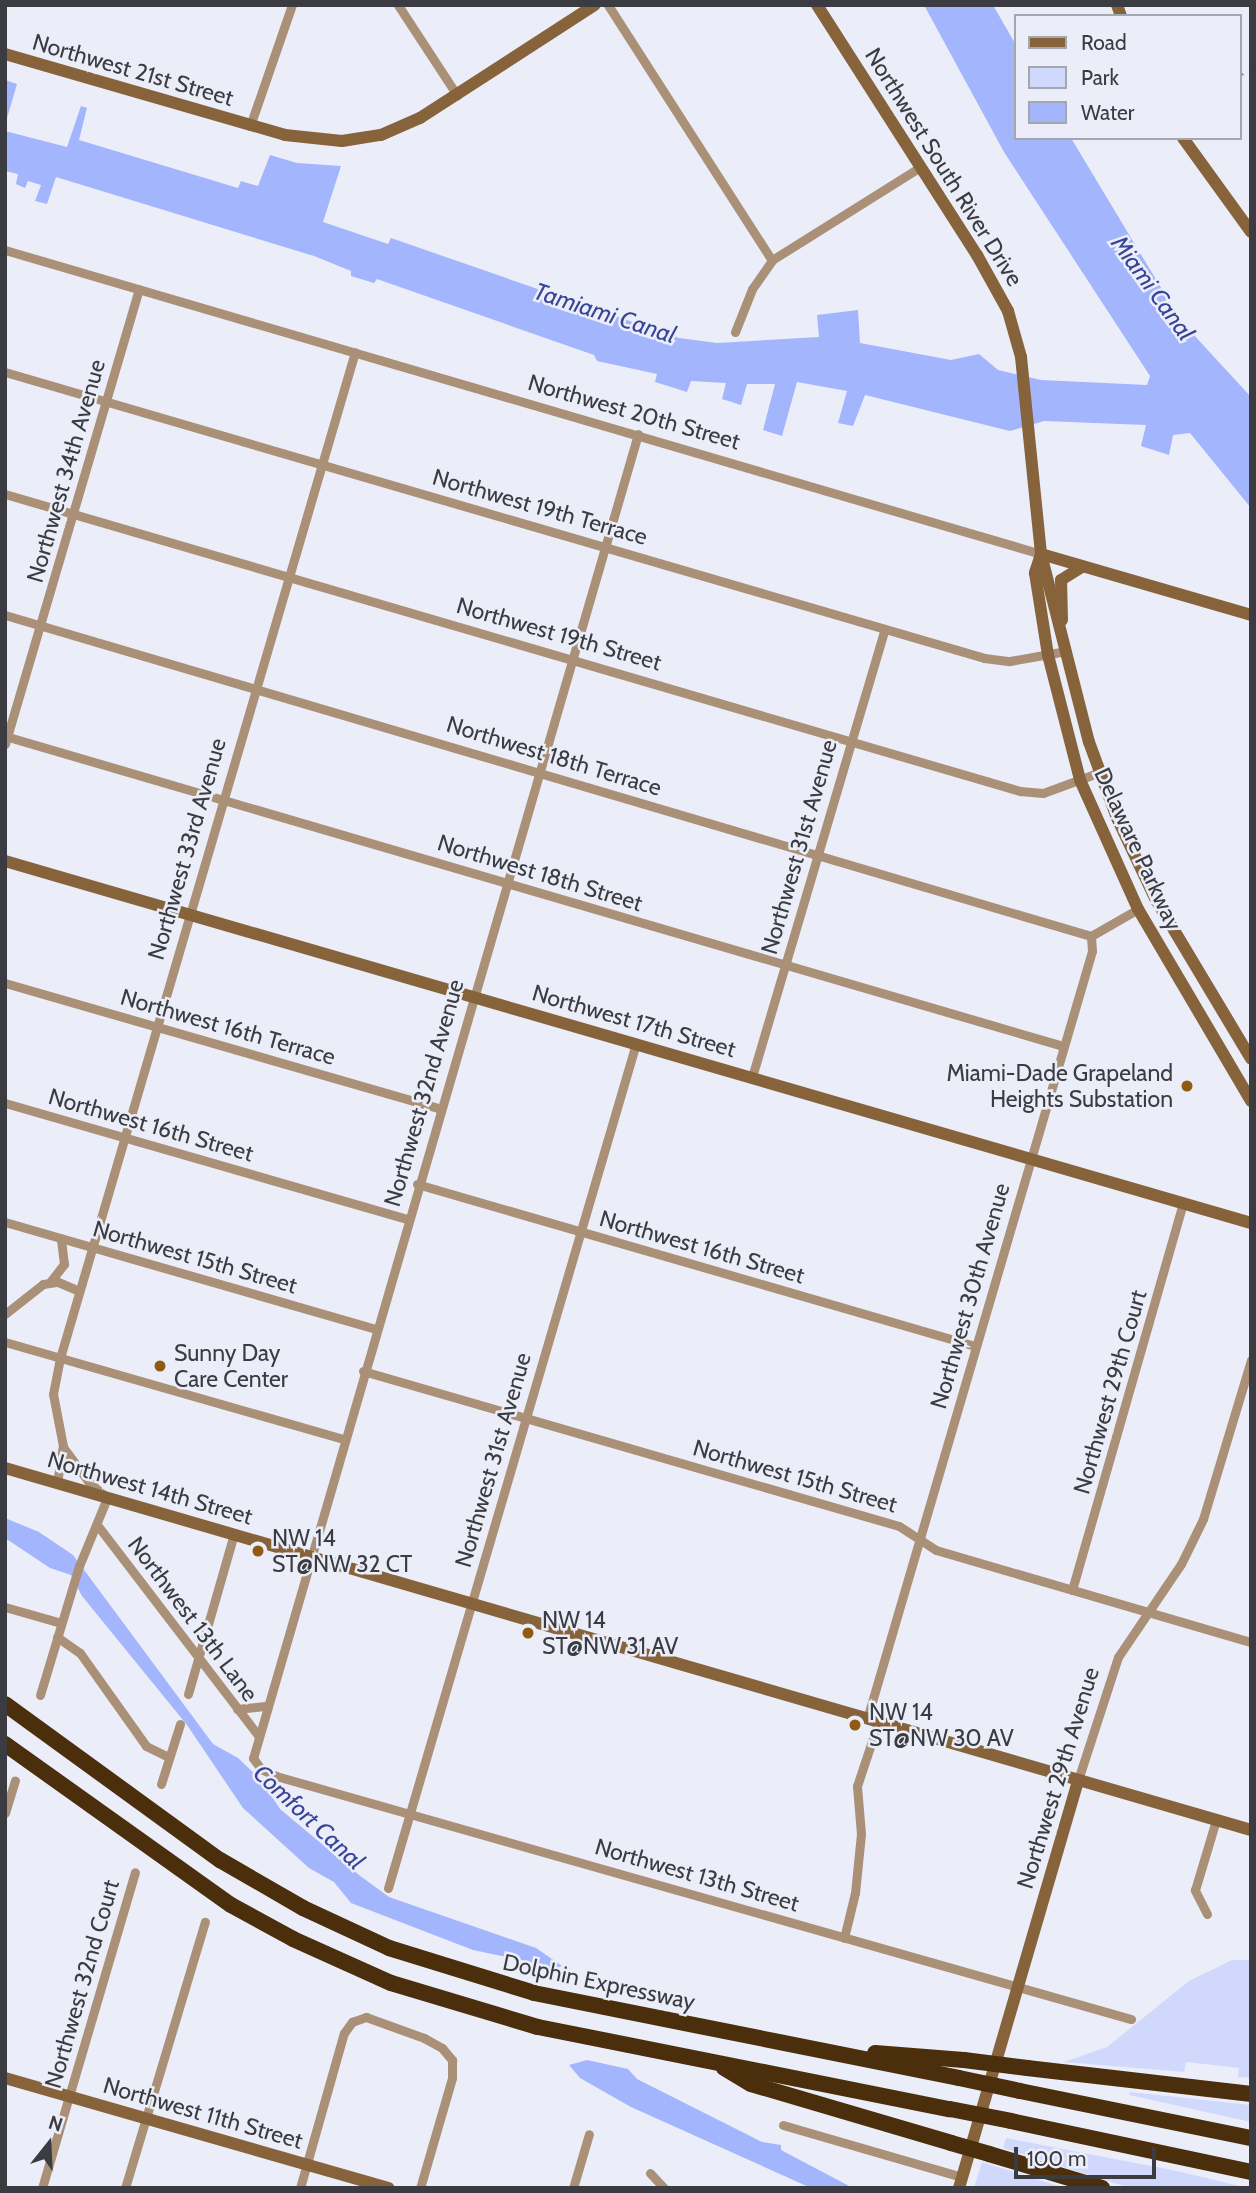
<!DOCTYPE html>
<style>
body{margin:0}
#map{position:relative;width:1256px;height:2193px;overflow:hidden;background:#ebeef9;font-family:Cabin,sans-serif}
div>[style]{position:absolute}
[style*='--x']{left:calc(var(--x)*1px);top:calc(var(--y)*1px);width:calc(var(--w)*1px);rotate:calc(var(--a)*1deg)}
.green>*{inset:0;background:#d0d9fc}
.water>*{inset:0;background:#a3b5fd}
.street>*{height:9px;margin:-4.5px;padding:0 4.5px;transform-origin:4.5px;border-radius:4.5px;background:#aa9077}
.secondary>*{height:12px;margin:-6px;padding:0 6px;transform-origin:6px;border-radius:6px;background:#87633c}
.highway>*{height:16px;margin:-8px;padding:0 8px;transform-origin:8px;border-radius:8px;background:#4b2e0b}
.rail>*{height:2.5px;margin-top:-1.25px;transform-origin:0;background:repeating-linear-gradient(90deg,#989aa2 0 3.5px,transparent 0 10.5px)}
.highway-bridge>*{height:16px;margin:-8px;padding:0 8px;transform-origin:8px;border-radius:8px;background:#4b2e0b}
.dots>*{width:19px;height:19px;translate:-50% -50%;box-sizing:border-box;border:4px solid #ebeef9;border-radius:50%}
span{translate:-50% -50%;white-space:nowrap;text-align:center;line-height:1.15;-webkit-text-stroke:5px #ebeef9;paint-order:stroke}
.street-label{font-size:23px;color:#3b3c41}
.poi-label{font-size:23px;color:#3b3c41}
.right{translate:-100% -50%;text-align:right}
.left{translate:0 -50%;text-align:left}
.water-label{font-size:24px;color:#384498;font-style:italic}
.frame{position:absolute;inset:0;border:7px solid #3b3c41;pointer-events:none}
.legend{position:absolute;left:1014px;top:14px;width:228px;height:126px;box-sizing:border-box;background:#ebeef9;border:2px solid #a5a7af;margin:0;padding:9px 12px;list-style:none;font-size:21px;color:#3b3c41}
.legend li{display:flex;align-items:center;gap:14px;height:35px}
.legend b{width:35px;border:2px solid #a5a7af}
.north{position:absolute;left:14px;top:2109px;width:70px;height:70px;-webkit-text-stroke:5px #ebeef9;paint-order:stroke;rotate:18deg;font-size:19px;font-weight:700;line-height:28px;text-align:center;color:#3b3c41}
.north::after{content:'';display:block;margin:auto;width:24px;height:32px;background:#3b3c41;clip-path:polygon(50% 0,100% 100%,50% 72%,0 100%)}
.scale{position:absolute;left:1014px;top:2147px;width:142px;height:32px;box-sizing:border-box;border:4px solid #3b3c41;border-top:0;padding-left:9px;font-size:21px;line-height:24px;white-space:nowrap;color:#3b3c41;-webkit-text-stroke:5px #ebeef9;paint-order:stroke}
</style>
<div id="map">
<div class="green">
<i style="clip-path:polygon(1232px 1960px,1251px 1960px,1251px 2078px,1238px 2077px,1239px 2068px,1186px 2062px,1184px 2072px,1064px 2062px,1107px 2047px,1189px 1981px)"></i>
<i style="clip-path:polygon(1130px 2092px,1251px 2105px,1251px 2122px,1129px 2095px)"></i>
<i style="clip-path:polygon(1006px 2138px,1177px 2171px,1248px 2188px,1130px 2188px,1003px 2148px)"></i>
<i style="clip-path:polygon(982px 2162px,1065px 2188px,974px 2188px)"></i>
</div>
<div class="water">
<i style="clip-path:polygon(924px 5px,993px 5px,1016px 45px,1016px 138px,1071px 138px,1181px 321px,1251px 397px,1251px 508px,1190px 433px,1173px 435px,1169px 455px,1141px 446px,1146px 425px,1044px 421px,1010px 431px,865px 395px,853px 426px,838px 423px,847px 391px,797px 382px,782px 436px,763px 430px,775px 384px,747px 384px,741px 405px,722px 399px,726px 383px,691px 381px,687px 392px,655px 382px,657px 374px,597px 361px,594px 355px,377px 279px,374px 283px,351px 276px,351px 271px,314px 256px,56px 177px,47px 204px,35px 201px,41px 185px,28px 181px,25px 188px,16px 184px,18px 174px,5px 171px,5px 131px,67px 147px,81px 106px,87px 108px,79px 140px,238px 188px,241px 181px,258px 186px,270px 155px,297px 163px,341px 166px,323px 222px,388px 244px,391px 238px,679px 338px,717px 343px,819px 337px,817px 315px,858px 310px,860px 343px,951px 360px,979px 354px,998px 370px,1041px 380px,1147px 385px,1150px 376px,1004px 152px)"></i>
<i style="clip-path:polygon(5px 80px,17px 84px,5px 125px)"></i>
<i style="clip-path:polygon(5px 1518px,39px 1532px,73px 1555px,213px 1744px,238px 1758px,261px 1780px,280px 1809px,359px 1875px,389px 1897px,536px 1948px,562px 1966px,543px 1971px,535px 1963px,473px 1950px,351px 1903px,334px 1882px,309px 1868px,243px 1808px,187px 1725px,82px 1596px,71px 1575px,50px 1568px,5px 1538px)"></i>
<i style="clip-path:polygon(587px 2060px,628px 2069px,637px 2079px,762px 2142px,781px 2145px,781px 2150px,853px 2188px,811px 2188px,631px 2107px,580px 2078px,569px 2065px)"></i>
</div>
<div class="street">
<i style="--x:398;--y:5;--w:108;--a:56.8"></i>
<i style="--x:608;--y:5;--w:303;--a:57.3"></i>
<i style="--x:250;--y:126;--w:128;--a:-70.9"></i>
<i style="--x:5;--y:250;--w:1080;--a:16.35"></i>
<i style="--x:735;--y:332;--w:46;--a:-68.4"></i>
<i style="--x:752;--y:289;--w:35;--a:-55"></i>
<i style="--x:772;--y:260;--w:175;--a:-32.1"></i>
<i style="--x:5;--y:372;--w:1020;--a:16.28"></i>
<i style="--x:984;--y:658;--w:26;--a:7"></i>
<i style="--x:1010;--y:661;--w:57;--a:-10.1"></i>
<i style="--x:638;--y:434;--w:1379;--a:106.21"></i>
<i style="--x:253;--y:1758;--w:14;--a:54"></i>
<i style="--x:261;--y:1769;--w:17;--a:25"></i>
<i style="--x:276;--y:1776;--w:889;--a:15.87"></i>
<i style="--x:5;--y:494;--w:1058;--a:16.31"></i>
<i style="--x:1020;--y:791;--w:23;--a:5"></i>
<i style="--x:1043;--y:793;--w:61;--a:-20.2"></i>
<i style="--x:5;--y:615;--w:1132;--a:16.47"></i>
<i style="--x:5;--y:736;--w:1102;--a:16.33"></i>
<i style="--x:5;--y:744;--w:474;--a:-73.6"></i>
<i style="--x:1091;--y:936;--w:54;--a:-29.9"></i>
<i style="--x:5;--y:983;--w:452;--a:16.1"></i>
<i style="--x:752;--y:1077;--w:467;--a:-73.5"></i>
<i style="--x:5;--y:1103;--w:418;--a:16.1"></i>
<i style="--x:417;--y:1184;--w:581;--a:16.19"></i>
<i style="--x:5;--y:1222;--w:385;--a:16.1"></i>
<i style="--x:50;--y:1282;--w:23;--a:-52"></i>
<i style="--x:64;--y:1264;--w:26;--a:-97"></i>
<i style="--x:5;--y:1314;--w:48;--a:-38.3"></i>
<i style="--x:43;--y:1284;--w:15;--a:-8"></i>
<i style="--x:58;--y:1282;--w:23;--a:23"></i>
<i style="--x:5;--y:1342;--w:352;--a:16"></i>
<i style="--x:363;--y:1371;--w:558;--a:16.13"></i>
<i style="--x:899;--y:1526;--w:44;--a:33"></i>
<i style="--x:936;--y:1550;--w:328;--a:16.3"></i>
<i style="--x:57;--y:1483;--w:37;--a:-81"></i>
<i style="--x:63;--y:1446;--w:53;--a:-100.9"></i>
<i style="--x:53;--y:1394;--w:37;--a:-79"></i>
<i style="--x:60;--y:1358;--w:1048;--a:-73.66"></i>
<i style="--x:98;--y:1526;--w:262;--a:52.6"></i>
<i style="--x:1072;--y:1590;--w:403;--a:-74"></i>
<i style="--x:5;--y:1607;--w:58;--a:15.9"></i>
<i style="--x:57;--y:1637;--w:28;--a:35"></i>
<i style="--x:80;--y:1653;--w:114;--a:54.6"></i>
<i style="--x:146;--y:1746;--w:25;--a:26"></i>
<i style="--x:188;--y:1694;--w:166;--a:-74"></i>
<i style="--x:40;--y:1695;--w:135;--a:-73.2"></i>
<i style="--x:79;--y:1566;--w:74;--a:-67.6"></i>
<i style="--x:107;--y:1498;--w:25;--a:-138"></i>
<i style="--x:88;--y:1481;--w:42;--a:-126.3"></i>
<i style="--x:237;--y:1709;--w:28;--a:-6"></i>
<i style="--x:867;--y:1719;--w:800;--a:-73.67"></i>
<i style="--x:1092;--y:951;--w:15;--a:-94"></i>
<i style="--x:1078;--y:1780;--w:129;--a:-72"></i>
<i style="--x:1118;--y:1657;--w:112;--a:-55.9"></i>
<i style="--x:1181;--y:1564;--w:50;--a:-63.9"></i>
<i style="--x:1203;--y:1519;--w:166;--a:-73.2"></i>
<i style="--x:161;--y:1784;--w:63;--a:-72.4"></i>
<i style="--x:5;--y:1813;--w:34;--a:-73"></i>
<i style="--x:388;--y:1888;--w:881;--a:-73.64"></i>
<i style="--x:1207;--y:1914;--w:27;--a:-117"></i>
<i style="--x:1195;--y:1890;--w:73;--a:-73.3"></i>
<i style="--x:844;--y:1938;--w:46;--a:-76.3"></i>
<i style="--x:855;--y:1893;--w:59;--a:-84.2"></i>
<i style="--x:861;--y:1834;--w:48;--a:-94.8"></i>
<i style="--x:857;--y:1786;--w:66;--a:-71.6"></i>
<i style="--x:783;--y:2125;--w:186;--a:16.2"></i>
<i style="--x:650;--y:2173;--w:21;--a:47"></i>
<i style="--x:42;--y:2188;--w:329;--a:-73.6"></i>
<i style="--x:125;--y:2188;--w:278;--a:-73.3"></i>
<i style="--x:300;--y:2188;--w:161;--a:-74.2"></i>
<i style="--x:344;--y:2033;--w:14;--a:-54"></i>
<i style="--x:352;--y:2022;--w:15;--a:-20"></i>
<i style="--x:366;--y:2017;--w:62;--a:19.9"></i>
<i style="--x:424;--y:2038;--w:21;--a:29"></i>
<i style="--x:442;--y:2048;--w:16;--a:50"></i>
<i style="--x:452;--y:2060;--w:18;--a:90"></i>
<i style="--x:452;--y:2078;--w:115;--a:106.2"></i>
<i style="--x:573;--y:2188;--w:56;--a:-73.5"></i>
</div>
<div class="secondary">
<i style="--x:817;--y:5;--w:297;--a:57.4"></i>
<i style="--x:977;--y:255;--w:64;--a:61"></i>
<i style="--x:1008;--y:311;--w:48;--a:74.2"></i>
<i style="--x:1021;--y:357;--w:198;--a:84.2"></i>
<i style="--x:1041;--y:554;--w:194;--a:75.7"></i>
<i style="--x:1089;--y:742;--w:81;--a:69.8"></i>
<i style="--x:1117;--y:818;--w:91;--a:64.6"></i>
<i style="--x:1156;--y:900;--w:185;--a:59.1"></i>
<i style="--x:1117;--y:5;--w:12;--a:70"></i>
<i style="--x:5;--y:54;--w:291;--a:16.1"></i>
<i style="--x:285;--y:135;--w:57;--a:6"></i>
<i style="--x:342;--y:141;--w:39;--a:-9"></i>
<i style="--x:381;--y:135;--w:43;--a:-23.6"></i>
<i style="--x:420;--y:118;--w:208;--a:-32.9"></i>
<i style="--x:1183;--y:138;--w:116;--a:54.1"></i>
<i style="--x:1041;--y:554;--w:20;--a:108"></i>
<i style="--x:1035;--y:573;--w:83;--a:81"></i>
<i style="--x:1048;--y:655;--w:129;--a:75.6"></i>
<i style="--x:1080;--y:780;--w:141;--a:65.8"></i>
<i style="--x:1138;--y:909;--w:223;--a:59.5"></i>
<i style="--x:1041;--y:554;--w:219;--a:16.2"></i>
<i style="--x:1062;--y:620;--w:40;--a:-91.4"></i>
<i style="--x:1061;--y:580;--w:25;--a:-32"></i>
<i style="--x:5;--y:861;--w:1298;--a:16.2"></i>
<i style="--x:5;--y:1468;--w:1298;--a:16.2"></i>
<i style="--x:5;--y:2078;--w:399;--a:16"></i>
<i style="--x:959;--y:2188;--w:425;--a:-73.7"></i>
</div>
<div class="highway">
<i style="--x:5;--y:1704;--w:266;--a:36"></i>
<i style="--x:220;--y:1860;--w:96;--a:30"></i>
<i style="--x:303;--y:1908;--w:95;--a:24.9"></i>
<i style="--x:389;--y:1948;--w:152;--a:17.2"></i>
<i style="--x:534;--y:1993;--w:433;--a:11.3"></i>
<i style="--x:5;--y:1744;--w:277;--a:35.5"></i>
<i style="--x:231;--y:1905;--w:71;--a:28.7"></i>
<i style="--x:293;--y:1939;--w:107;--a:24.2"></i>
<i style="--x:391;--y:1983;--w:153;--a:16.7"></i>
<i style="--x:538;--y:2027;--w:420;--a:11.3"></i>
<i style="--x:875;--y:2053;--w:89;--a:4.5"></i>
<i style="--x:724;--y:2068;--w:31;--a:31"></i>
<i style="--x:751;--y:2084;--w:209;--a:16.4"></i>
<i style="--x:1027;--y:2068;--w:226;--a:6.6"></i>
<i style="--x:1020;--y:2091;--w:236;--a:11.5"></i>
<i style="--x:1011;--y:2121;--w:245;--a:12"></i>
<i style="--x:989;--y:2154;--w:118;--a:16.7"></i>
</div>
<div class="rail">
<i style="--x:1240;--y:75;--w:13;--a:-29"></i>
</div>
<div class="highway-bridge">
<i style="--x:964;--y:2060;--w:64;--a:7.2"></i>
<i style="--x:959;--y:2078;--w:62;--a:12"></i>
<i style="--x:950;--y:2109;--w:62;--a:11.1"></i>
<i style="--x:951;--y:2143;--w:40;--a:16"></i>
</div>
<div class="dots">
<i style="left:1187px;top:1086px;background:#915a10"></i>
<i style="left:160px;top:1366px;background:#915a10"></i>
<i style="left:258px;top:1551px;background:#915a10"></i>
<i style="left:528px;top:1633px;background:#915a10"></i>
<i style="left:855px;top:1725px;background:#915a10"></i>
</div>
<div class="street-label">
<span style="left:133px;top:70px;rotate:16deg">Northwest 21st Street</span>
<span style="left:944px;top:167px;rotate:58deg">Northwest South River Drive</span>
<span style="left:634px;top:412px;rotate:16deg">Northwest 20th Street</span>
<span style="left:66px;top:471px;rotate:-74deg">Northwest 34th Avenue</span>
<span style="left:540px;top:507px;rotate:16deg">Northwest 19th Terrace</span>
<span style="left:559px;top:634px;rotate:16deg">Northwest 19th Street</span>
<span style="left:554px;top:756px;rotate:17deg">Northwest 18th Terrace</span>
<span style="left:799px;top:847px;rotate:-74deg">Northwest 31st Avenue</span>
<span style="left:187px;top:849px;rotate:-74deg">Northwest 33rd Avenue</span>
<span style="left:1138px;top:849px;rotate:65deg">Delaware Parkway</span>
<span style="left:540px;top:873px;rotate:17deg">Northwest 18th Street</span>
<span style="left:634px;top:1021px;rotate:16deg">Northwest 17th Street</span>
<span style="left:228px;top:1027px;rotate:16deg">Northwest 16th Terrace</span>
<span style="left:424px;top:1093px;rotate:-74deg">Northwest 32nd Avenue</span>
<span style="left:151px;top:1125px;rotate:16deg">Northwest 16th Street</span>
<span style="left:702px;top:1247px;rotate:16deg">Northwest 16th Street</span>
<span style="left:195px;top:1257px;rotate:16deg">Northwest 15th Street</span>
<span style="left:970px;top:1296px;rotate:-74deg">Northwest 30th Avenue</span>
<span style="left:1110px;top:1392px;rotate:-74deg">Northwest 29th Court</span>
<span style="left:493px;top:1460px;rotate:-74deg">Northwest 31st Avenue</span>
<span style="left:795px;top:1476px;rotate:16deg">Northwest 15th Street</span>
<span style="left:150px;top:1488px;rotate:16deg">Northwest 14th Street</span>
<span style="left:193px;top:1619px;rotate:53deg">Northwest 13th Lane</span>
<span style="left:1058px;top:1778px;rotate:-73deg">Northwest 29th Avenue</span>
<span style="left:697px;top:1875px;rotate:16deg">Northwest 13th Street</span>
<span style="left:599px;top:1982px;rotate:12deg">Dolphin Expressway</span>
<span style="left:82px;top:1984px;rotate:-74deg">Northwest 32nd Court</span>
<span style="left:203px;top:2113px;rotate:16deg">Northwest 11th Street</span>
</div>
<div class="poi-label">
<span class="right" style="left:1173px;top:1086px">Miami-Dade Grapeland<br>Heights Substation</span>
<span class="left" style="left:174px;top:1366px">Sunny Day<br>Care Center</span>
<span class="left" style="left:272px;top:1551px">NW 14<br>ST@NW 32 CT</span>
<span class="left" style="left:542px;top:1633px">NW 14<br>ST@NW 31 AV</span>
<span class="left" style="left:869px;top:1725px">NW 14<br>ST@NW 30 AV</span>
</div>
<div class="water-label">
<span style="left:1153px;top:288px;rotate:54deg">Miami Canal</span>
<span style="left:605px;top:313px;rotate:18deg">Tamiami Canal</span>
<span style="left:309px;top:1817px;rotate:43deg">Comfort Canal</span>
</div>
<div class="frame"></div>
<ul class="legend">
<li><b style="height:9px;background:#87633c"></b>Road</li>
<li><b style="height:19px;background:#d0d9fc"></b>Park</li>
<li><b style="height:19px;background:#a3b5fd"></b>Water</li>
</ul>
<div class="north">N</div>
<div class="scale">100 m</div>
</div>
